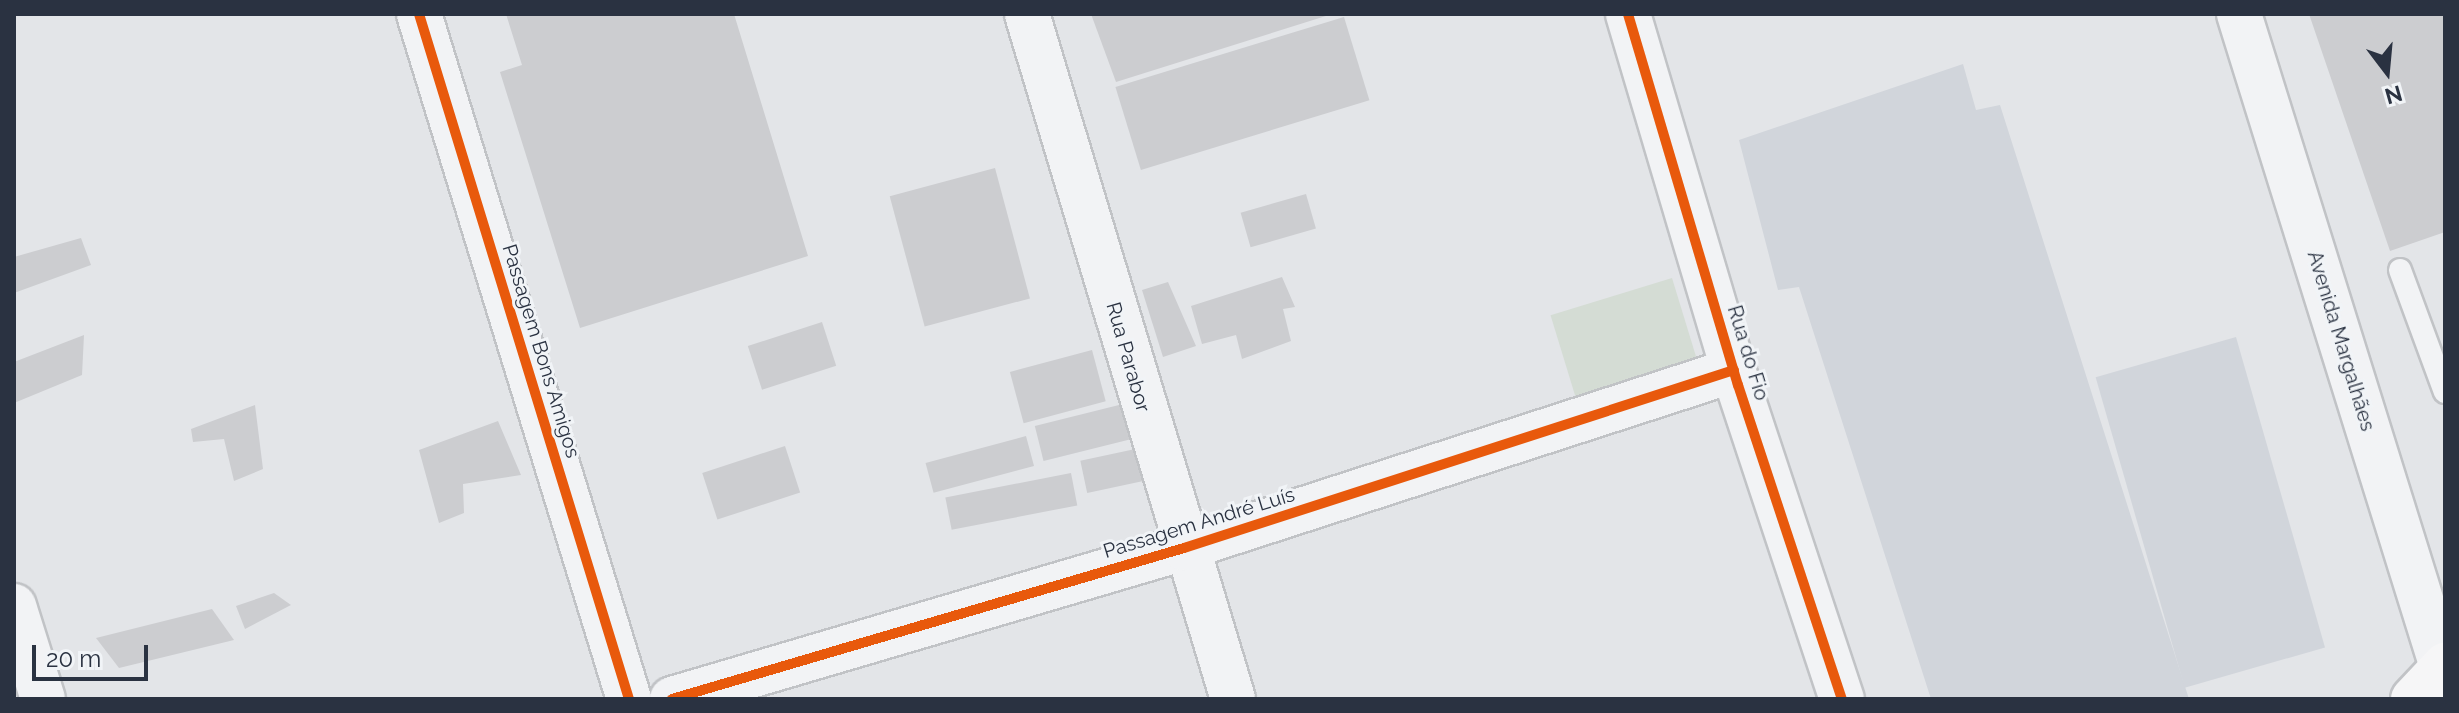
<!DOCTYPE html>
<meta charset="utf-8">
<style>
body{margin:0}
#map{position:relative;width:2459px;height:713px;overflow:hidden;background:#e3e5e8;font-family:Raleway,sans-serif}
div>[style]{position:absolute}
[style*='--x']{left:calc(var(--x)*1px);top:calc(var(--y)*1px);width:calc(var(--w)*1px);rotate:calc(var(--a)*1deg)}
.built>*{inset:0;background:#d1d5db;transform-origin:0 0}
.green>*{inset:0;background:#d4dcd4;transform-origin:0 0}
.building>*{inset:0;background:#cccdd0;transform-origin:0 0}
.roads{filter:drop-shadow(2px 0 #c1c3c6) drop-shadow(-2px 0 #c1c3c6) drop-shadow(0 2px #c1c3c6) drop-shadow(0 -2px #c1c3c6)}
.lane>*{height:22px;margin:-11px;padding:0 11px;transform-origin:11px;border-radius:11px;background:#f2f3f5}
.street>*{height:44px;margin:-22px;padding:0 22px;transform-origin:22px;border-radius:22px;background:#f2f3f5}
.highway>*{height:44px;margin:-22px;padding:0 22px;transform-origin:22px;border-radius:22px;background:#f6f6f7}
.cycleway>*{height:10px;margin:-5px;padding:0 5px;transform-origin:5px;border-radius:5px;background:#e8590c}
span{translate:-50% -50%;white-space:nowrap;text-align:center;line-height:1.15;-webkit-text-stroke:6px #f1f4f7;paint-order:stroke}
.street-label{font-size:20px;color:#2a3241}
.frame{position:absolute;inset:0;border:16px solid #2a3241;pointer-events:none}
.north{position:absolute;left:2347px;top:32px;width:80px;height:80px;-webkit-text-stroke:6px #f1f4f7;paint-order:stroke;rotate:164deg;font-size:22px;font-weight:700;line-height:32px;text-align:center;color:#2a3241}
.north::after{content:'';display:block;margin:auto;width:28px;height:36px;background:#2a3241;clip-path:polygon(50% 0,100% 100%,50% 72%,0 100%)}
.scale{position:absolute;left:32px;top:645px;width:116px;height:36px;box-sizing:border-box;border:4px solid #2a3241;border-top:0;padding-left:10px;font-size:24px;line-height:28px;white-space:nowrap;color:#2a3241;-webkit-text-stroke:6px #f1f4f7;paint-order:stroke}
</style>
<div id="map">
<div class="built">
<i style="clip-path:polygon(1963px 64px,1976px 110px,2000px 105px,2189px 699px,1931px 699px,1799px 287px,1778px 290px,1739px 140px)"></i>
<i style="left:2236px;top:337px;width:323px;height:146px;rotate:74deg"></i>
</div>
<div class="green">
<i style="left:1672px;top:278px;width:91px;height:127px;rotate:73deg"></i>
</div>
<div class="building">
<i style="clip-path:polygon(506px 14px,734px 14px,808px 256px,580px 328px,500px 72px,522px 65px)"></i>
<i style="clip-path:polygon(1091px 14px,1329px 14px,1329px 15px,1116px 82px)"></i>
<i style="clip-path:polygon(2309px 14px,2445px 14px,2445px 232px,2390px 251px)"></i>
<i style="left:1344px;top:17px;width:87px;height:239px;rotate:73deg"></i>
<i style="left:995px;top:168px;width:135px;height:109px;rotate:75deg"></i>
<i style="left:1306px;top:194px;width:36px;height:68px;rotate:74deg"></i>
<i style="clip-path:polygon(81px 238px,91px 265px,14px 293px,14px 257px)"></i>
<i style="clip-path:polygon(1282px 277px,1295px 307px,1283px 309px,1291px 341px,1242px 359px,1236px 335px,1202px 344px,1191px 306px)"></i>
<i style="clip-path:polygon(1168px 282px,1196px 346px,1163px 357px,1142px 290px)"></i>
<i style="left:822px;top:322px;width:46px;height:78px;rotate:72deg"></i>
<i style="clip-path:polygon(84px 335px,82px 375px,14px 403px,14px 362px)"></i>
<i style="left:1092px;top:350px;width:53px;height:85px;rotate:75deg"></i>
<i style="left:1127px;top:403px;width:36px;height:95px;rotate:76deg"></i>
<i style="clip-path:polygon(255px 405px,263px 469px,234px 481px,224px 439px,193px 442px,191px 429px)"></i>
<i style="clip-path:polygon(498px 421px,521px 475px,463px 484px,464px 513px,439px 523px,419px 450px)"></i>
<i style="left:1026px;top:436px;width:31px;height:104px;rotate:75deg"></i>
<i style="left:785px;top:446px;width:49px;height:87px;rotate:72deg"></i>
<i style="left:1140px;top:448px;width:33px;height:61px;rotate:78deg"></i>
<i style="left:1071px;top:473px;width:33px;height:128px;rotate:79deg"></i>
<i style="clip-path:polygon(274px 593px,291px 605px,245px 629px,236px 606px)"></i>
<i style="clip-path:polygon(212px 609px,234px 640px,119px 668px,96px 638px)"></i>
</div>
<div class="roads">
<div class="lane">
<i style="--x:2400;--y:270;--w:130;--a:69.8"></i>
</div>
<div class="street">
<i style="--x:419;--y:14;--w:716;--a:72.96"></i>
<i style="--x:1027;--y:14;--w:715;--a:73.26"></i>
<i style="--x:1628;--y:14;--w:387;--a:73.5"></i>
<i style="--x:1738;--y:385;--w:331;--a:71.7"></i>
<i style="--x:2239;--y:14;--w:684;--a:72.73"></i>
<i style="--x:14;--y:606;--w:97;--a:72.7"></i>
<i style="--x:672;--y:699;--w:534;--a:-16.43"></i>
<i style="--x:1184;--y:548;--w:578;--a:-17.93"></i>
</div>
<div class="highway">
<i style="--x:2413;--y:699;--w:47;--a:-46.7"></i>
</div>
</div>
<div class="cycleway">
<i style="--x:419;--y:14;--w:716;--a:72.96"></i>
<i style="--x:1628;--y:14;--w:387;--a:73.5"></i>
<i style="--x:1738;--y:385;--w:331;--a:71.7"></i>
<i style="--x:672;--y:699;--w:534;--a:-16.43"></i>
<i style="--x:1184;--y:548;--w:578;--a:-17.93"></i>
</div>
<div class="street-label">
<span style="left:2341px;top:341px;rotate:73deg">Avenida Margalhães</span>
<span style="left:541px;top:351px;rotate:73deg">Passagem Bons Amigos</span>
<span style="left:1748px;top:353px;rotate:73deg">Rua do Fio</span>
<span style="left:1128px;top:357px;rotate:74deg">Rua Parabor</span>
<span style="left:1199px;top:523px;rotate:-17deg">Passagem André Luís</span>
</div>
<div class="frame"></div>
<div class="north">N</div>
<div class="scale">20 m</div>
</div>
